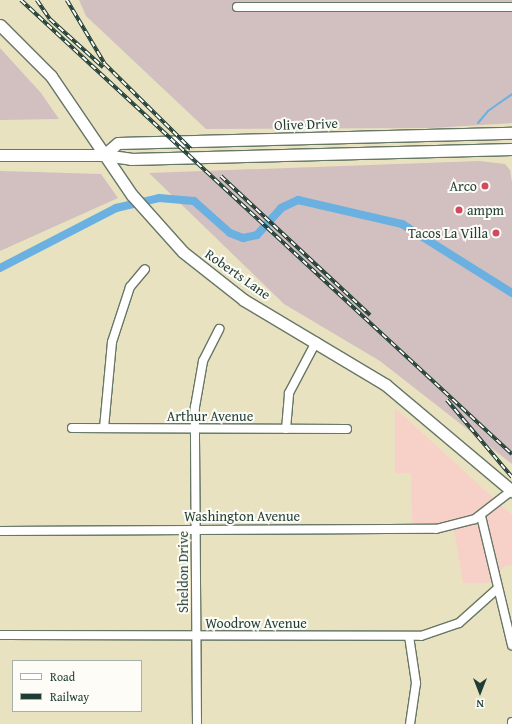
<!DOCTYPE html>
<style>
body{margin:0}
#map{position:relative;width:512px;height:724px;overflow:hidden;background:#e9e2c0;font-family:"Gentium Book Plus",serif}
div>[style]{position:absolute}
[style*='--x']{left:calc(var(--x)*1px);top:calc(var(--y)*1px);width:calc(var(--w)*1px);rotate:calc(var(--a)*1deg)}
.built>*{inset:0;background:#f7d1c7}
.industrial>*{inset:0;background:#d2bfc0}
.stream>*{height:2px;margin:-1px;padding:0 1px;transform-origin:1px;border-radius:1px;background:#6ab1e1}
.canal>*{height:8px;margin:-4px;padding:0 4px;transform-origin:4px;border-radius:4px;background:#6ab1e1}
.roads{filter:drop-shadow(1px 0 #667765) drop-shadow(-1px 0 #667765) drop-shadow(0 1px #667765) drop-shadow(0 -1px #667765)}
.street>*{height:8px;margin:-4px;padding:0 4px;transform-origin:4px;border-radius:4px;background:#fff}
.secondary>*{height:11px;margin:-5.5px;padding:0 5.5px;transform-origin:5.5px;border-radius:5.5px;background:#fff}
.rail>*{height:3.5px;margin-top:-1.75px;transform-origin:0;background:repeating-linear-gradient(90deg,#fdfcf7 0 6px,#1f3d34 0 12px);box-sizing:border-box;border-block:1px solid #1f3d34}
.dots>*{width:11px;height:11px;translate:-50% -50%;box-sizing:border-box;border:2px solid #fdfcf7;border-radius:50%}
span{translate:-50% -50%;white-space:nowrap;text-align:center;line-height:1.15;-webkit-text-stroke:4px #fdfcf7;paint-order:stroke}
.street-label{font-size:14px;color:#1f3d34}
.poi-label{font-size:14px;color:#1f3d34}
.right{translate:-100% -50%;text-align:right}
.left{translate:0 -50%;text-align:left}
.legend{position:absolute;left:12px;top:660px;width:130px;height:52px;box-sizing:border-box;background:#fdfcf7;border:1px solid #a4b0a9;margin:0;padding:5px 7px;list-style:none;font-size:12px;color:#1f3d34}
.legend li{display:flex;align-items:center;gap:8px;height:20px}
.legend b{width:20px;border:1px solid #a4b0a9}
.north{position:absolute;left:460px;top:672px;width:40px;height:40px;-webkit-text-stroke:3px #fdfcf7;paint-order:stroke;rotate:180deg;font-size:11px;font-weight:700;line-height:16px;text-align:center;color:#1f3d34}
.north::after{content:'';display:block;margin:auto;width:14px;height:18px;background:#1f3d34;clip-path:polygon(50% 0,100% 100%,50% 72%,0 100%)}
</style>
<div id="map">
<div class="built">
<i style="clip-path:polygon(395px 408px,512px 515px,512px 565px,505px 566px,488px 583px,463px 583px,453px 524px,412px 526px,411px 473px,395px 473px)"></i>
</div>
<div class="industrial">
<i style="clip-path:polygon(79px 0,512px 0,512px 123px,432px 128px,206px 129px,86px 16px)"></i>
<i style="clip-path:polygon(0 48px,41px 93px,59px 119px,0 120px)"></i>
<i style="clip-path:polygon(479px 161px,505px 164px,510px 170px,512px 182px,512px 464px,380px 361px,284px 304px,149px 173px)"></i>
<i style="clip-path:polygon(0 171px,101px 174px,118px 198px,0 251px)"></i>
</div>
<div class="stream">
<i style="--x:478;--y:123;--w:16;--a:-50"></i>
<i style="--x:488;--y:111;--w:29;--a:-35"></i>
</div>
<div class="canal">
<i style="--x:0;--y:268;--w:131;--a:-27.3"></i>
<i style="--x:116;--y:208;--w:44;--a:-13.1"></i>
<i style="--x:159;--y:198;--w:35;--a:5"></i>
<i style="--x:194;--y:201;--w:48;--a:41.6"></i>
<i style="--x:230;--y:233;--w:14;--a:21"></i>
<i style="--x:243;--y:238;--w:14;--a:-12"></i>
<i style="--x:257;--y:235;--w:36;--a:-48"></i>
<i style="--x:281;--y:208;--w:19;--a:-25"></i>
<i style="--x:298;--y:200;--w:107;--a:13"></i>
<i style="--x:402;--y:224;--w:130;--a:32.1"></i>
</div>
<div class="roads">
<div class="street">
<i style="--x:237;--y:7;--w:275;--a:0"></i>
<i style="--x:72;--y:428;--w:275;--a:0.2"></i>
<i style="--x:104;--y:428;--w:86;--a:-84.7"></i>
<i style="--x:112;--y:342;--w:58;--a:-71.9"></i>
<i style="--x:130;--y:287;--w:23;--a:-50"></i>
<i style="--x:286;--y:429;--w:36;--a:-85"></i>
<i style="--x:289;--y:393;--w:58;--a:-62.1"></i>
<i style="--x:481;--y:516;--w:133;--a:76.5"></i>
<i style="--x:0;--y:531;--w:436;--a:-0.3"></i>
<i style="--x:436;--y:529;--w:40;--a:-14.4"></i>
<i style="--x:475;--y:519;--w:46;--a:-37.9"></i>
<i style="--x:0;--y:635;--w:421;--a:0.1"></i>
<i style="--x:421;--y:636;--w:40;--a:-18.9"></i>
<i style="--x:459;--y:623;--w:51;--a:-41.8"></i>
<i style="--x:409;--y:636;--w:48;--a:81.5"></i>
<i style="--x:416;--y:683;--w:41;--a:98.3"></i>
<i style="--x:197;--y:724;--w:317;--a:-90.4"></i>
<i style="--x:195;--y:407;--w:47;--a:-80.1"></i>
<i style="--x:203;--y:361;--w:36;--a:-63"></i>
<i style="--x:512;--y:724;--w:2;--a:-90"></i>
</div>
<div class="secondary">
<i style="--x:0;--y:25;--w:72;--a:45"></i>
<i style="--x:51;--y:76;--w:144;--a:55.8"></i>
<i style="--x:132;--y:195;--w:76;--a:48.2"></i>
<i style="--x:183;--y:252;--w:78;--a:38.2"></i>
<i style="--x:244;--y:300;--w:165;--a:30.9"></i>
<i style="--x:386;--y:385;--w:165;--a:40.1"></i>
<i style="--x:0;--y:155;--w:104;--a:0"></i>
<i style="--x:104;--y:155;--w:27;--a:8"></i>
<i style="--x:131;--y:159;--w:381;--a:-1.5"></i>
<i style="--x:104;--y:155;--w:18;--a:-41"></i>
<i style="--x:118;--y:143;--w:394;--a:-1.5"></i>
</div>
</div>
<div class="rail">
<i style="--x:21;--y:0;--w:669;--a:42.76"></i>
<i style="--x:37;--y:0;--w:23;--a:56"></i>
<i style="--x:50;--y:19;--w:72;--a:42.2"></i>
<i style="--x:67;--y:0;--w:74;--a:59.3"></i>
<i style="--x:105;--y:64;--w:121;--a:44.7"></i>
<i style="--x:221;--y:176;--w:204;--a:43"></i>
<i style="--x:447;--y:400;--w:101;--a:49.8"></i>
</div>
<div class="dots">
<i style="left:485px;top:186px;background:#d1495b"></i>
<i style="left:459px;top:210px;background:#d1495b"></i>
<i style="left:496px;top:233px;background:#d1495b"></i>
</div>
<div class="street-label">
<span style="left:306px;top:124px;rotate:-2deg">Olive Drive</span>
<span style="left:238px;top:274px;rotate:35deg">Roberts Lane</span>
<span style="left:210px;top:416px">Arthur Avenue</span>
<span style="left:242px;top:516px">Washington Avenue</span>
<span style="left:183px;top:572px;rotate:-90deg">Sheldon Drive</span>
<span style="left:256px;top:623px">Woodrow Avenue</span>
</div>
<div class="poi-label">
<span class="right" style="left:477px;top:186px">Arco</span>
<span class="left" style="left:467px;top:210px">ampm</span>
<span class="right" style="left:488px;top:233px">Tacos La Villa</span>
</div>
<ul class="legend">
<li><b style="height:5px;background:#fff"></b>Road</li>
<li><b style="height:5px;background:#1f3d34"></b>Railway</li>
</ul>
<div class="north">N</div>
</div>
